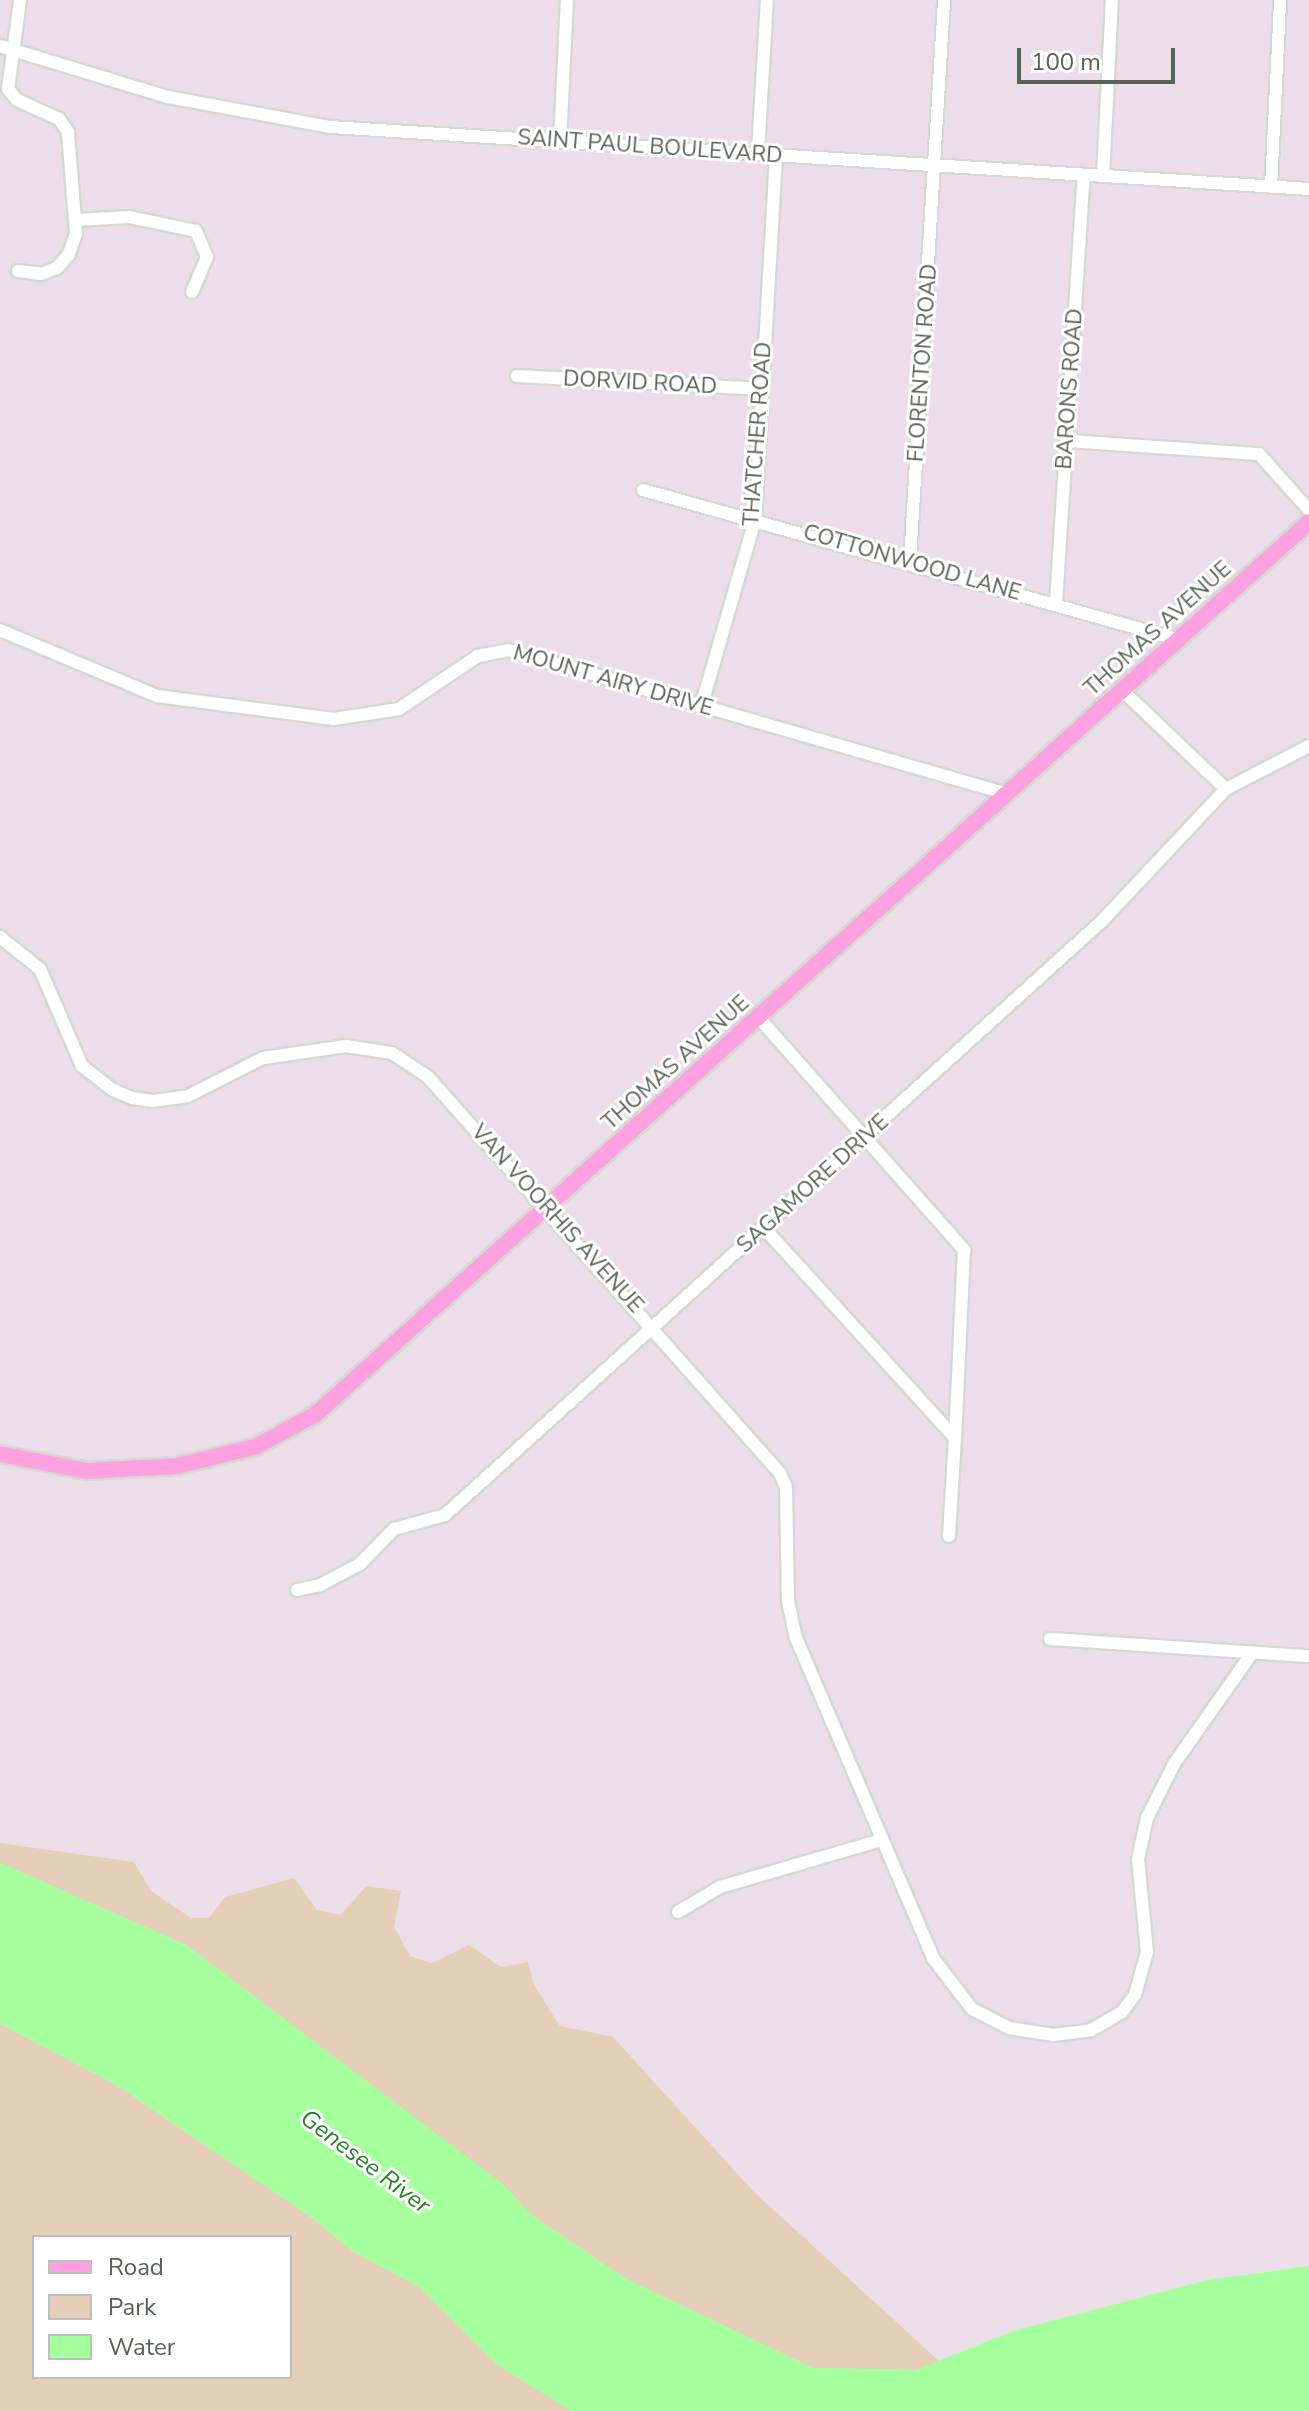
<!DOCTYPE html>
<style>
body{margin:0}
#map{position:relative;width:1309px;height:2411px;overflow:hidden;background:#ecdee9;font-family:"Nunito Sans",sans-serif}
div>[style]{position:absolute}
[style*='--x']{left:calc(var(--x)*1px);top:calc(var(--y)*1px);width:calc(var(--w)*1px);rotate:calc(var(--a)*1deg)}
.green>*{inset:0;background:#e6cfb8}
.water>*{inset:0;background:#a4ff9c}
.roads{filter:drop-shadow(2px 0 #d2dad3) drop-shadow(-2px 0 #d2dad3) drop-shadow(0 2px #d2dad3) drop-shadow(0 -2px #d2dad3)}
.minor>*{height:12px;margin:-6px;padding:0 6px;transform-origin:6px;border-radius:6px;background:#fff}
.major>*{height:16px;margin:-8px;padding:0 8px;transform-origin:8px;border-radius:8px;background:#ffa1e1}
span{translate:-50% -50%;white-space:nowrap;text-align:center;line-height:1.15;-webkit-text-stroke:6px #fff;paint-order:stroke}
.street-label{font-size:22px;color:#586158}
.water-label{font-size:24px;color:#287f28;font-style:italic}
.legend{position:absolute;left:32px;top:2235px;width:260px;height:144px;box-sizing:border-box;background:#fff;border:2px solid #bcc0bc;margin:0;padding:10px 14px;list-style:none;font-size:24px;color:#586158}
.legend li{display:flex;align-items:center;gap:16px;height:40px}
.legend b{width:40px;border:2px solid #bcc0bc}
.scale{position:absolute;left:1017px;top:48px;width:158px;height:36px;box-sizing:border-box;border:4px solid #586158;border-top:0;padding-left:10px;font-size:24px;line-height:28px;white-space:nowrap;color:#586158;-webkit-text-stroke:6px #fff;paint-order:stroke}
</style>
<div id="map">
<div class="green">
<i style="clip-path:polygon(0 1843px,134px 1862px,151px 1891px,191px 1918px,209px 1918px,225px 1897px,294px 1878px,317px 1910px,341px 1915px,366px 1886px,401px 1891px,394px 1927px,410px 1956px,432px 1963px,469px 1945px,501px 1967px,528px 1962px,534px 1985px,560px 2026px,613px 2037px,754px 2192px,939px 2361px,916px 2370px,813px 2368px,626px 2279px,530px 2214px,502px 2184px,186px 1945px,0 1863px)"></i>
<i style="clip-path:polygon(evenodd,0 2024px,115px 2084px,315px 2220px,352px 2251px,419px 2287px,571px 2411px,0 2411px,0 2024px,34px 2237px,290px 2237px,290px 2377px,34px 2377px,34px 2237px)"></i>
</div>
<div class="water">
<i style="clip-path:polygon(0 1863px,186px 1945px,503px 2184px,530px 2214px,626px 2279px,813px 2368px,916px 2370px,1013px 2331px,1208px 2280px,1309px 2266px,1309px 2411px,571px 2411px,497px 2365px,419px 2287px,352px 2251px,315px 2220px,115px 2084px,0 2024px)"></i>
</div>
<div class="roads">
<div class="minor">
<i style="--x:0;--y:46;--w:176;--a:16.9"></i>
<i style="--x:168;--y:97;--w:165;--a:10.5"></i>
<i style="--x:330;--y:127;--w:981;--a:3.62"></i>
<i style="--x:560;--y:142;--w:142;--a:-87.2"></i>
<i style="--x:758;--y:154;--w:154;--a:-86.7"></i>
<i style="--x:1103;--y:176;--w:176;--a:-87.1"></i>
<i style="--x:1271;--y:187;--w:187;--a:-87.2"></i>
<i style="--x:76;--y:220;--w:53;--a:-3.2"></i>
<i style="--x:129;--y:217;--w:68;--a:11.8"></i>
<i style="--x:196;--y:231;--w:28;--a:67"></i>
<i style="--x:207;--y:257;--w:38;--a:113"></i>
<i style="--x:18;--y:271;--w:23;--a:7"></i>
<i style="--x:41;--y:274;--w:17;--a:-21"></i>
<i style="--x:57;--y:268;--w:18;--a:-49"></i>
<i style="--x:69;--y:254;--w:21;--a:-71"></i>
<i style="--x:76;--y:234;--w:102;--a:-94.5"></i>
<i style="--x:68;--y:132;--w:16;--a:-125"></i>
<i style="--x:59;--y:119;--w:46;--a:-155.7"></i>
<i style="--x:17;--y:100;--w:14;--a:-129"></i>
<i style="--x:8;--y:89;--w:90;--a:-82.3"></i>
<i style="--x:517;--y:376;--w:246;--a:3"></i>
<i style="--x:1067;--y:441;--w:192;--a:3.9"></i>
<i style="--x:1259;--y:454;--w:75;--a:48.2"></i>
<i style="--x:643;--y:490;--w:558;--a:15.61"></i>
<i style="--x:910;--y:561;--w:562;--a:-86.53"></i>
<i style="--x:1056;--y:603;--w:429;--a:-86.3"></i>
<i style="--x:0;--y:630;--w:170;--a:22.8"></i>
<i style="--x:157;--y:696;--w:178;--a:7.4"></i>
<i style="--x:334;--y:719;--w:66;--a:-8.7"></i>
<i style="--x:399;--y:709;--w:95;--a:-33.9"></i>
<i style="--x:478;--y:656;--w:31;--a:-11"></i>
<i style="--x:508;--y:650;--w:520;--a:16.07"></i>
<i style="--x:1123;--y:691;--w:142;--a:43.6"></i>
<i style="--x:701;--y:707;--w:195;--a:-73.9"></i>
<i style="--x:755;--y:520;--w:366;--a:-86.7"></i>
<i style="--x:0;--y:937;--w:51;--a:38.7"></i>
<i style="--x:40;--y:969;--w:106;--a:66.6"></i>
<i style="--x:82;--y:1066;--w:39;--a:38"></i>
<i style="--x:113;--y:1090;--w:21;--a:23"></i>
<i style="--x:132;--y:1098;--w:21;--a:8"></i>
<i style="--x:153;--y:1101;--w:35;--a:-8"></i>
<i style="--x:188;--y:1096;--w:84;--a:-26.9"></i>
<i style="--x:263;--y:1058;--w:84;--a:-8.2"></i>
<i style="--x:346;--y:1046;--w:47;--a:8.7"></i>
<i style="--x:392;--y:1053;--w:43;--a:33.7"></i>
<i style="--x:428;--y:1077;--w:530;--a:48.37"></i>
<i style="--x:780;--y:1473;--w:15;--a:67"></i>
<i style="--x:786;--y:1487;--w:114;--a:89"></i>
<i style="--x:788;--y:1601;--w:38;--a:78"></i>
<i style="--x:796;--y:1638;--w:348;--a:66.8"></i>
<i style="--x:933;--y:1958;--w:64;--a:52.6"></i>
<i style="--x:972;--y:2009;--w:42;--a:27.2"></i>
<i style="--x:1009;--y:2028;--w:45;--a:9"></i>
<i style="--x:1053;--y:2035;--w:38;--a:-7"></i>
<i style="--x:1091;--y:2030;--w:36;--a:-30"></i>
<i style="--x:1122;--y:2012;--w:21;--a:-53"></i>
<i style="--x:1135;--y:1995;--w:45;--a:-74.4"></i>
<i style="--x:1147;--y:1952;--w:93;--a:-95.5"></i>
<i style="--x:1138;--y:1859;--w:42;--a:-77.6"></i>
<i style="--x:1147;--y:1818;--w:60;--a:-63.4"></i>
<i style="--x:1174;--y:1764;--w:136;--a:-54.9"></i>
<i style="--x:759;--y:1018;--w:310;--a:48.5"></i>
<i style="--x:964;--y:1250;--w:188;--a:92.7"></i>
<i style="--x:764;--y:1228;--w:284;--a:47.7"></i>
<i style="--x:955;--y:1438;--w:98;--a:93.5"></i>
<i style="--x:297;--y:1590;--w:24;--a:-12"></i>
<i style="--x:320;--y:1585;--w:45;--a:-27.7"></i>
<i style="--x:360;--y:1564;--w:49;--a:-45.8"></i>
<i style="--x:394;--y:1529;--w:53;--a:-15.4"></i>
<i style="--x:445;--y:1515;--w:886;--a:-42.12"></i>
<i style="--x:1102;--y:921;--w:181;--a:-46.8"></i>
<i style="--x:1226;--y:789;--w:93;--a:-27.4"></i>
<i style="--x:1050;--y:1639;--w:260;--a:3.8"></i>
<i style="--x:678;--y:1912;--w:49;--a:-30.8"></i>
<i style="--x:720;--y:1887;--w:169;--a:-16.2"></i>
</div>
<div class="major">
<i style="--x:0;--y:1454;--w:89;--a:11.1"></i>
<i style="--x:87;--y:1471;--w:90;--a:-3.2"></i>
<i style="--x:177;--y:1466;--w:82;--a:-14"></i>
<i style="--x:257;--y:1446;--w:67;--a:-28.5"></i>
<i style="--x:316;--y:1414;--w:1335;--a:-41.93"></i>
</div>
</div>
<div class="street-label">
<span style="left:650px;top:147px;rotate:4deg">SAINT PAUL BOULEVARD</span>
<span style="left:923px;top:363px;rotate:-86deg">FLORENTON ROAD</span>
<span style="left:640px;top:383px;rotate:3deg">DORVID ROAD</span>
<span style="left:1070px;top:389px;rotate:-86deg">BARONS ROAD</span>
<span style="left:758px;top:434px;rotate:-86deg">THATCHER ROAD</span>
<span style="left:912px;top:563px;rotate:16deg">COTTONWOOD LANE</span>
<span style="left:1158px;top:629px;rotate:-42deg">THOMAS AVENUE</span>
<span style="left:613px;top:681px;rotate:16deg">MOUNT AIRY DRIVE</span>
<span style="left:676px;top:1063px;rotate:-42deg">THOMAS AVENUE</span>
<span style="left:813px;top:1184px;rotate:-42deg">SAGAMORE DRIVE</span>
<span style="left:557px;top:1219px;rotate:48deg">VAN VOORHIS AVENUE</span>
</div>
<div class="water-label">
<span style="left:365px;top:2162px;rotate:37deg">Genesee River</span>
</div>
<ul class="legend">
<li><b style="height:10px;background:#ffa1e1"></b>Road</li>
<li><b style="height:22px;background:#e6cfb8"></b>Park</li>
<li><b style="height:22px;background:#a4ff9c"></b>Water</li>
</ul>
<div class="scale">100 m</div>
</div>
